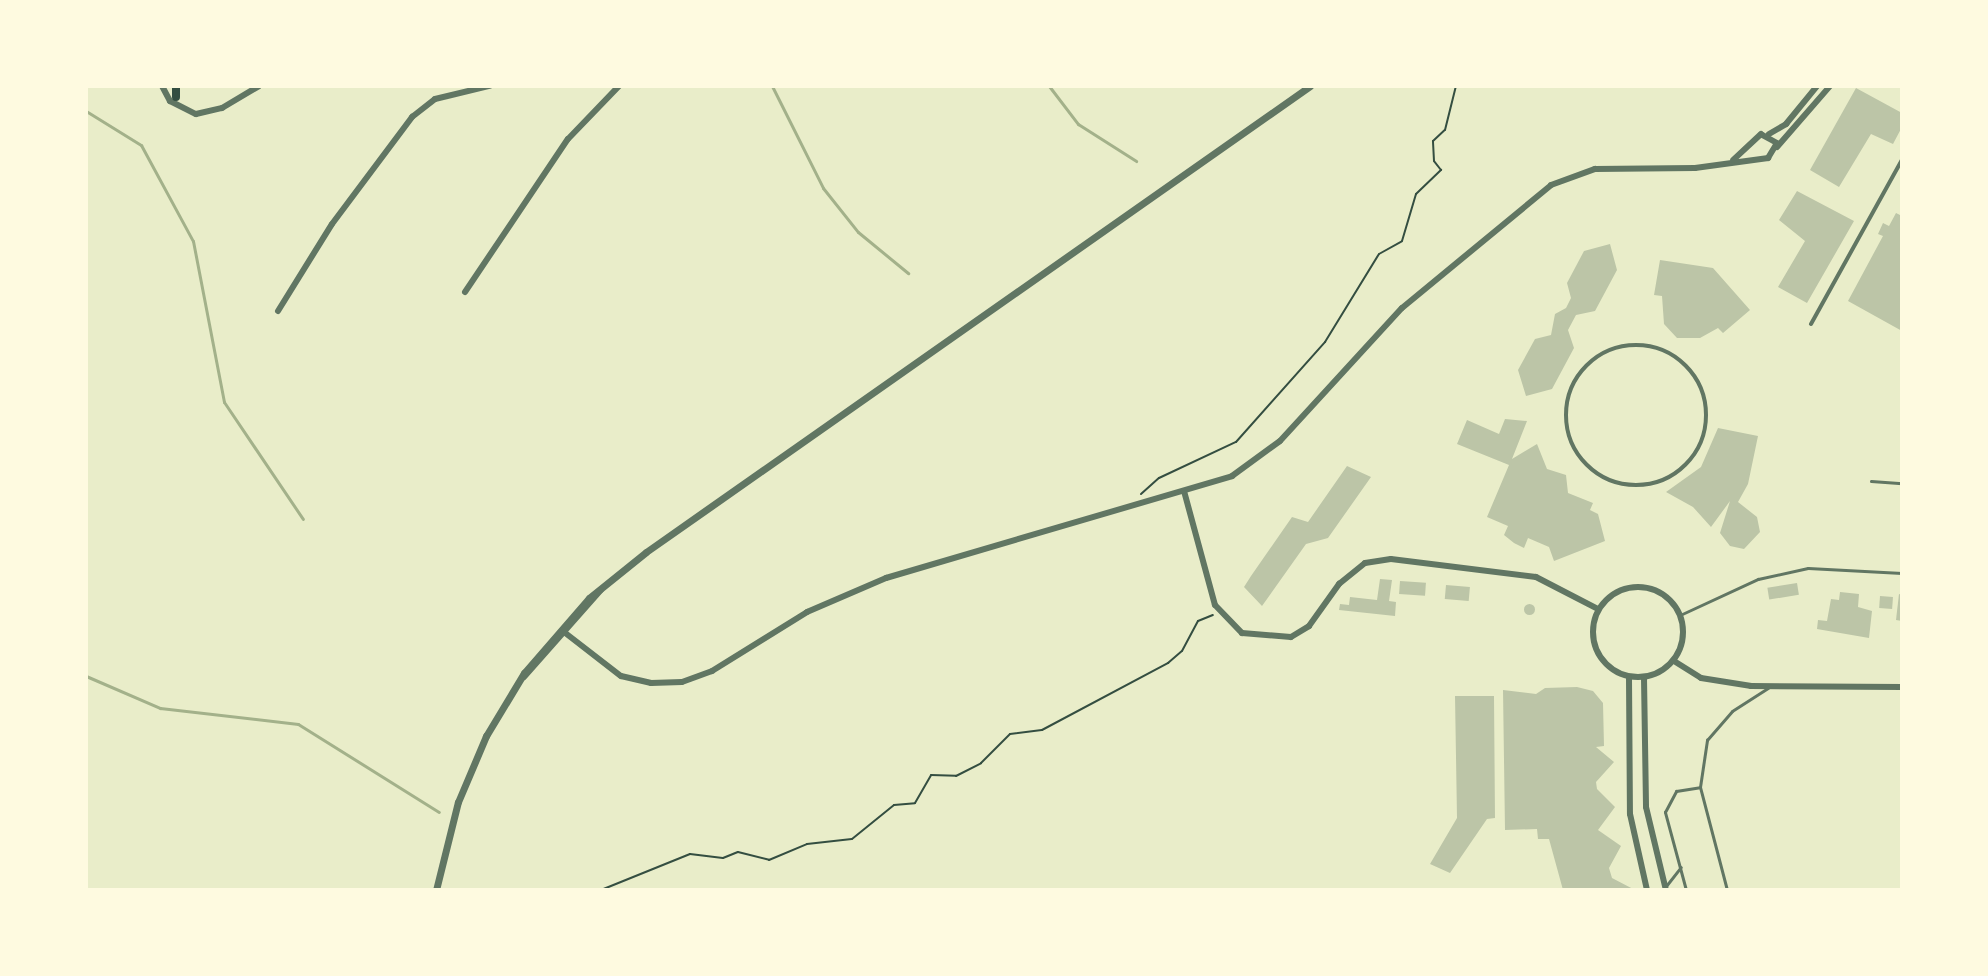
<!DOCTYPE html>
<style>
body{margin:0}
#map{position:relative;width:1988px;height:976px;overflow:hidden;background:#e9edc9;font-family:Rubik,sans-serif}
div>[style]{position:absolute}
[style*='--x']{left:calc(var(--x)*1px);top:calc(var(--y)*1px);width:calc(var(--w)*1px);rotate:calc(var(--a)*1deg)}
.stream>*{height:3px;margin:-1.5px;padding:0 1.5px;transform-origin:1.5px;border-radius:1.5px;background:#a3b18a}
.building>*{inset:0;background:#bcc5a7;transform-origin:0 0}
.round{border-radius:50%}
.path>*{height:2px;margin:-1px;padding:0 1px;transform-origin:1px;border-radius:1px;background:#344e41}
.service>*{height:3px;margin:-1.5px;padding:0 1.5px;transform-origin:1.5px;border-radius:1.5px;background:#617663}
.pedestrian>*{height:4px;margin:-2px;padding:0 2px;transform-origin:2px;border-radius:2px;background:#617663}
.pedestrian>.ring{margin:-2px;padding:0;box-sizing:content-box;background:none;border:4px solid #617663;border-radius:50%}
.minor>*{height:6px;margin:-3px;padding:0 3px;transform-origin:3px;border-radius:3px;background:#617663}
.minor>.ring{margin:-3px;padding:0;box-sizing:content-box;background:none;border:6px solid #617663;border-radius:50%}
.tertiary>*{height:7px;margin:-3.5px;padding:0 3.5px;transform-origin:3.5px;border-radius:3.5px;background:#617663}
.secondary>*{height:8px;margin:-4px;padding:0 4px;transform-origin:4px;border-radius:4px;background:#344e41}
span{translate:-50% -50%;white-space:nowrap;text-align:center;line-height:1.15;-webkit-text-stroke:8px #fefae0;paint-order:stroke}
.frame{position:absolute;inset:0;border:88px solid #fefae0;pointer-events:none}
</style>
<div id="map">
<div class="stream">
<i style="--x:772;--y:86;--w:114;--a:63.4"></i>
<i style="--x:823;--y:188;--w:56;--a:51.5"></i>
<i style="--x:858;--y:232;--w:65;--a:39.4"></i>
<i style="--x:1049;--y:86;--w:48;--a:52.7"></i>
<i style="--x:1078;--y:124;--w:69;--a:32.5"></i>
<i style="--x:86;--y:111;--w:65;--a:31.7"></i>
<i style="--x:141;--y:145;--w:109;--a:61.6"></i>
<i style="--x:193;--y:241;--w:164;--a:79.1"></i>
<i style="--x:224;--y:402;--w:141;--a:56"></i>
<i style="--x:86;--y:676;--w:81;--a:23.4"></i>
<i style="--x:160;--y:708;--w:139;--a:6.6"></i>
<i style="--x:298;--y:724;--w:166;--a:32"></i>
</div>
<div class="building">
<i style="clip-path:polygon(1856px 88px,1902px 113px,1902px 127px,1893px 144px,1871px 134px,1839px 187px,1810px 170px)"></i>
<i style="clip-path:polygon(1797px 191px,1854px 221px,1807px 303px,1778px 287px,1805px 241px,1779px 220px)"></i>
<i style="clip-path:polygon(1896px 213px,1902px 216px,1902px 331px,1848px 301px,1883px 236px,1878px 234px,1883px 223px,1889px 226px)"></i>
<i style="clip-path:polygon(1610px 244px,1617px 270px,1595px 311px,1576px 315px,1568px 330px,1574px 348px,1552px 389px,1526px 396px,1518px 370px,1535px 339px,1551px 335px,1555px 314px,1566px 308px,1571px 298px,1567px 283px,1584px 251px)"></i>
<i style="clip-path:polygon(1660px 260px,1713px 268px,1750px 310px,1723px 333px,1718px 328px,1700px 338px,1677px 338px,1664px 324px,1662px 296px,1654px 295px)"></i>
<i style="clip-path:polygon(1505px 419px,1527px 421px,1512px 459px,1537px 444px,1547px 469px,1566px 475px,1568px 493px,1593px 503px,1590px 510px,1598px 514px,1605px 541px,1554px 561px,1549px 547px,1528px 538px,1524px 548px,1514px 543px,1504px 535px,1508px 526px,1487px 517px,1509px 465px,1457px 444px,1467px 420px,1499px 434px)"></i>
<i style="clip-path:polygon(1718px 428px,1758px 436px,1748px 484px,1738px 502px,1757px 517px,1760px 532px,1744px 549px,1730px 546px,1720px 533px,1730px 501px,1711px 527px,1693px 507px,1666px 492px,1701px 467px)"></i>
<i style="clip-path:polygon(1347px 466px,1371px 477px,1328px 538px,1306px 544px,1262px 606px,1244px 587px,1251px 576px,1292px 517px,1308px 522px)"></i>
<i style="clip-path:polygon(1380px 579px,1392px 580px,1389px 601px,1396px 602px,1395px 616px,1339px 610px,1340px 604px,1349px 605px,1350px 597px,1377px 600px)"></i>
<i style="left:1400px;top:581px;width:26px;height:13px;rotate:4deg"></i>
<i style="left:1797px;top:583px;width:12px;height:30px;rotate:81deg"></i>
<i style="left:1446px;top:585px;width:24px;height:14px;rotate:5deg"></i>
<i style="clip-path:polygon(1840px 592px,1859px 594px,1858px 607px,1872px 611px,1869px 638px,1817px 629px,1818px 620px,1827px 621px,1831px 599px,1839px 600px)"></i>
<i style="clip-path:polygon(1899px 594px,1902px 595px,1902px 621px,1896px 620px)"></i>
<i style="left:1880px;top:596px;width:13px;height:12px;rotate:4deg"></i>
<i class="round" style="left:1523.5px;top:603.5px;width:11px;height:11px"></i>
<i style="clip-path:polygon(1577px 687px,1593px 691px,1603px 703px,1604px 746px,1596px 747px,1614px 762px,1596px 782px,1597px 789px,1615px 807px,1598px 830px,1621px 846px,1609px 868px,1612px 878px,1635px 890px,1563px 890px,1549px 839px,1538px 839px,1537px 829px,1505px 830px,1503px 690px,1536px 694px,1545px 688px)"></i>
<i style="clip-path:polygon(1455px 696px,1494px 696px,1495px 818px,1487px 819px,1450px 873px,1430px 864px,1457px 818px)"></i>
</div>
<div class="path">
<i style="--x:1141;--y:494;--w:24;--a:-42"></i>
<i style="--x:1159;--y:478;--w:85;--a:-25.1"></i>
<i style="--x:1236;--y:442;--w:134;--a:-48.3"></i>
<i style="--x:1325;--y:342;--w:103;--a:-58.5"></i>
<i style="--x:1379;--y:254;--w:26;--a:-29"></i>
<i style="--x:1402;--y:241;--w:49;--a:-73.4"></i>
<i style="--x:1416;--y:194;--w:35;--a:-44"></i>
<i style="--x:1441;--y:170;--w:11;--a:-128"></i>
<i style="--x:1434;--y:161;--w:20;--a:-93"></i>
<i style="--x:1433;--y:141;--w:16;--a:-43"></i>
<i style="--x:1445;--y:130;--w:45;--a:-76"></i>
<i style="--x:601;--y:890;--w:96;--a:-22"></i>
<i style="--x:690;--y:854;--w:33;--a:7"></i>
<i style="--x:723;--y:858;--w:16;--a:-22"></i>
<i style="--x:738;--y:852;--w:32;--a:14"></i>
<i style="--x:769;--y:860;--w:41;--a:-22.8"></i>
<i style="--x:807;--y:844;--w:45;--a:-6.3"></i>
<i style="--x:852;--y:839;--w:54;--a:-39"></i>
<i style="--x:894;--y:805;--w:21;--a:-5"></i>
<i style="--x:915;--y:803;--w:32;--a:-60"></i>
<i style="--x:931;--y:775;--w:25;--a:2"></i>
<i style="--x:956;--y:776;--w:28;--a:-27"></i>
<i style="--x:981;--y:763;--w:41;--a:-45"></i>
<i style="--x:1010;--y:734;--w:32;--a:-7"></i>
<i style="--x:1042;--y:730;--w:143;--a:-28"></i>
<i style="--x:1168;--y:663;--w:18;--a:-41"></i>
<i style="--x:1182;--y:651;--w:34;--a:-62"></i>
<i style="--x:1198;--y:621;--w:16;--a:-22"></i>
</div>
<div class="service">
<i style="--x:1871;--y:481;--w:31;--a:4"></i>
<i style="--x:1680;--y:615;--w:86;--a:-24.8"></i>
<i style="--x:1758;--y:579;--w:51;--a:-12.4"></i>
<i style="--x:1808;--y:568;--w:94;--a:3"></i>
<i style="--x:1666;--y:886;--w:24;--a:-52"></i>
<i style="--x:1686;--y:890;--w:81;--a:-105.1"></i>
<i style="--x:1665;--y:812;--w:24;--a:-62"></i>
<i style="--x:1676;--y:791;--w:24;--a:-9"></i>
<i style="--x:1727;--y:890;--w:106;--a:-104.7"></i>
<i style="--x:1700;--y:787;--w:48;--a:-81.5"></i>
<i style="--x:1707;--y:740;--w:38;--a:-49"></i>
<i style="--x:1732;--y:711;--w:43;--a:-32.6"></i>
</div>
<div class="pedestrian">
<i style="--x:1811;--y:324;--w:188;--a:-61"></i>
<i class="ring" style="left:1566px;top:345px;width:136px;height:136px"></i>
</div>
<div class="minor">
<i style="--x:162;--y:86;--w:17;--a:62"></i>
<i style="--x:170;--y:101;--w:29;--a:27"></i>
<i style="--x:196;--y:114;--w:27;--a:-13"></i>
<i style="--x:222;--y:108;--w:43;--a:-30.7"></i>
<i style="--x:1769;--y:134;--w:20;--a:-30"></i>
<i style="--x:1786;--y:124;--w:49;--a:-50.8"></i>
<i style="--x:1777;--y:147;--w:81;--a:-49"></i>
<i style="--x:465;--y:292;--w:184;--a:-56.1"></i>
<i style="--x:568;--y:139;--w:74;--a:-46.1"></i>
<i style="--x:278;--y:311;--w:102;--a:-58.2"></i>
<i style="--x:332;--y:224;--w:134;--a:-53.2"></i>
<i style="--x:412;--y:117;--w:29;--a:-38"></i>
<i style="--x:435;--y:99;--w:56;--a:-13.5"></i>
<i style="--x:1184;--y:491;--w:118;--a:74.8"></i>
<i style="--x:1215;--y:605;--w:39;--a:46"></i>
<i style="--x:1242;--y:633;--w:49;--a:4.7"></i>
<i style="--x:1291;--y:637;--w:21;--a:-31"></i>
<i style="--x:1309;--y:626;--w:52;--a:-54.5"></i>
<i style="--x:1339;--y:584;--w:33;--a:-39"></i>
<i style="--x:1365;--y:563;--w:26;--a:-9"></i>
<i style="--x:1391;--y:559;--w:146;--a:7.1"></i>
<i style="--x:1536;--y:577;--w:70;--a:27.3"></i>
<i class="ring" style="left:1593px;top:587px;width:84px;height:84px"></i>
<i style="--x:564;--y:632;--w:72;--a:37.7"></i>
<i style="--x:621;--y:676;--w:31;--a:13"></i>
<i style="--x:651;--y:683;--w:31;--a:-2"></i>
<i style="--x:682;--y:682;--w:32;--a:-20"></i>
<i style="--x:712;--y:671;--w:112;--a:-31.8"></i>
<i style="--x:807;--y:612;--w:86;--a:-23.3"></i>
<i style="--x:886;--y:578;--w:361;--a:-16.4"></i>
<i style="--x:1232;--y:476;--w:59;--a:-36.1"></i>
<i style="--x:1280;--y:441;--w:180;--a:-47.5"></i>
<i style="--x:1402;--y:308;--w:193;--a:-39.5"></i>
<i style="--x:1551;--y:185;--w:47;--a:-20"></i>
<i style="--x:1595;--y:169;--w:100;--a:-0.6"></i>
<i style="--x:1695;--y:168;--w:74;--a:-7.8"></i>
<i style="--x:1768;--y:158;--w:17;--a:-59"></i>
<i style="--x:1777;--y:143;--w:18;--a:-151"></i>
<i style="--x:1761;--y:134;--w:38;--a:137"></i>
<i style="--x:1674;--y:661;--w:32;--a:32"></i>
<i style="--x:1701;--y:678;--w:51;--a:9.1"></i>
<i style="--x:1751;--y:686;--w:151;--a:0.4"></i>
<i style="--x:524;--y:677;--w:116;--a:-48.5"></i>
<i style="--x:1629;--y:678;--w:136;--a:89.6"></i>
<i style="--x:1630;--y:814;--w:78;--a:77.4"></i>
<i style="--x:1644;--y:678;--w:129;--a:89.1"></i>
<i style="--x:1646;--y:807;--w:85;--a:76.5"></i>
</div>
<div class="tertiary">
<i style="--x:436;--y:890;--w:91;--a:-76"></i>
<i style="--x:458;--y:802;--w:72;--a:-67"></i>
<i style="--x:486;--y:736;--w:74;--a:-58.9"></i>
<i style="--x:524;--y:673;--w:99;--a:-49.1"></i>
<i style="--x:589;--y:598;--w:73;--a:-38.9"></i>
<i style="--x:646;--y:552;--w:811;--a:-35.06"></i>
</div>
<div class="secondary">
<i style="--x:176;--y:97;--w:11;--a:-90"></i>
</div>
<div class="frame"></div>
</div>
